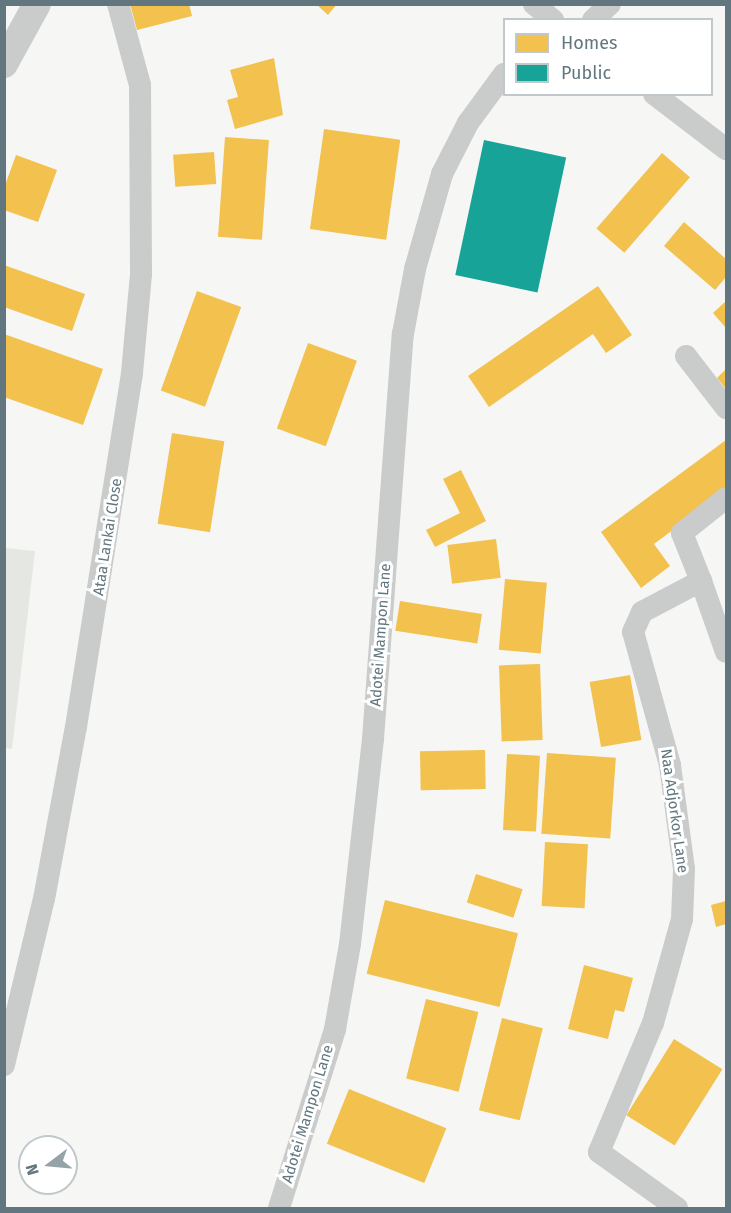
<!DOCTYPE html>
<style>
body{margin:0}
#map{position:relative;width:731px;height:1213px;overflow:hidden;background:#f6f6f5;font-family:"Fira Sans",sans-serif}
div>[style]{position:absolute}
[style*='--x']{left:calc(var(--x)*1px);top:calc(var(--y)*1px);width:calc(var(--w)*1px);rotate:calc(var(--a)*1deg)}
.green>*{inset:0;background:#e5e8e2}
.homes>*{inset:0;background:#f2c14e;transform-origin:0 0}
.public>*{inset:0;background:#17a398;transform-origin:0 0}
.minor>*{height:22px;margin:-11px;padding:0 11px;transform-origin:11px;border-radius:11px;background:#cacccc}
.tertiary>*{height:28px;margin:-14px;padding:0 14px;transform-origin:14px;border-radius:14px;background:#cacccc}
span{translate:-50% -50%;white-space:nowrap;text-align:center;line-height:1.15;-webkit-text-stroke:6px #fff;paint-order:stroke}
.street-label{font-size:15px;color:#61767f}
.frame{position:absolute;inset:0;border:6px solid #61767f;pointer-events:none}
.legend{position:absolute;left:503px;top:18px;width:210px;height:78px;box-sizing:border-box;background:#fff;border:2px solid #c0c8cc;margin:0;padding:8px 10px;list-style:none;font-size:18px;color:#61767f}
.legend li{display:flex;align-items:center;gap:12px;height:30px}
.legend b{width:30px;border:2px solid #c0c8cc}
.north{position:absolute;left:18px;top:1135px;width:60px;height:60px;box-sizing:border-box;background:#fff;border:2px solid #c0c8cc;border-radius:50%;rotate:254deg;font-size:16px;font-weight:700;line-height:24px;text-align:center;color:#61767f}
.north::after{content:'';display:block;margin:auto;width:21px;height:27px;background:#95a3a8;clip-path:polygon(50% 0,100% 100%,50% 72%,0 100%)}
</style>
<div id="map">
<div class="green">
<i style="clip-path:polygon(5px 548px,35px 551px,12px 749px,4px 748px)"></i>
</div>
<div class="homes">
<i style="clip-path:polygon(130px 4px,189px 4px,192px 16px,137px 30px)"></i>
<i style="clip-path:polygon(316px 4px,337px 4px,328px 15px)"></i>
<i style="clip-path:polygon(274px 58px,283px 115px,235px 129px,227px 100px,238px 97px,230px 70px)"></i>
<i style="left:324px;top:129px;width:77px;height:101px;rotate:8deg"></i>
<i style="left:225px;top:137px;width:44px;height:100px;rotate:4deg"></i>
<i style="left:214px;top:152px;width:32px;height:41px;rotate:86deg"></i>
<i style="left:662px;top:153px;width:37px;height:100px;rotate:41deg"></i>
<i style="clip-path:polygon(16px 155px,57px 170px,38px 222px,4px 210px,4px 188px)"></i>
<i style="clip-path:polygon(684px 222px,726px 259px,726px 277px,715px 290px,664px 246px)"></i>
<i style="clip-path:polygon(4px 265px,85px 294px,72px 331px,4px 307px)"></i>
<i style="clip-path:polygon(598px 286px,632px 335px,606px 353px,593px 334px,489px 407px,468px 376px)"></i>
<i style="left:197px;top:291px;width:47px;height:106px;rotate:20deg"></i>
<i style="clip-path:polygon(726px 301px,726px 328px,713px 313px)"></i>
<i style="clip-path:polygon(4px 334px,103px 369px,83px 425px,4px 397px)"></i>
<i style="left:308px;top:343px;width:52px;height:91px;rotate:20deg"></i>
<i style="clip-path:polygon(726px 369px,726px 389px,717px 378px)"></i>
<i style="left:172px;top:433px;width:53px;height:92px;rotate:9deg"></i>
<i style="clip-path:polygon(726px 440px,726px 490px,654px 544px,670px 566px,641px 588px,601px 532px)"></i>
<i style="clip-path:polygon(461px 470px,486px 521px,435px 547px,426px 530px,460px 513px,443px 479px)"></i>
<i style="left:496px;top:539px;width:39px;height:49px;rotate:83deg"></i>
<i style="left:505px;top:579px;width:42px;height:71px;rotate:5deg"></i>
<i style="left:400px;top:601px;width:83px;height:30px;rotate:9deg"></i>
<i style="left:540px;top:664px;width:76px;height:41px;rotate:88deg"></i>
<i style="left:630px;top:675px;width:66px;height:41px;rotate:80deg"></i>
<i style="left:485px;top:750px;width:39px;height:65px;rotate:89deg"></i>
<i style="left:547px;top:753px;width:69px;height:81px;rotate:4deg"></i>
<i style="left:507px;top:754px;width:33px;height:76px;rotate:3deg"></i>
<i style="left:545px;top:842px;width:43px;height:64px;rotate:3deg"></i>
<i style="left:476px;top:874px;width:49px;height:30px;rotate:18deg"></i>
<i style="left:385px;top:900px;width:137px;height:76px;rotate:14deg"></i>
<i style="clip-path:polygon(726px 901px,726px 924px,716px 927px,711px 905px)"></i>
<i style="clip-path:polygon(584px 965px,633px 978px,624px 1012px,615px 1010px,608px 1039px,568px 1029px)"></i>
<i style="left:426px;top:999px;width:54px;height:82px;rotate:14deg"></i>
<i style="left:502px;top:1018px;width:42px;height:95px;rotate:14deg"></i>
<i style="left:674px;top:1039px;width:57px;height:90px;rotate:32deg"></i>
<i style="left:349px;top:1089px;width:105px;height:59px;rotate:22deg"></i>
</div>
<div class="public">
<i style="left:484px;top:140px;width:84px;height:138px;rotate:12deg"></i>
</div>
<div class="minor">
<i style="--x:534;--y:4;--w:25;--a:40"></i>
<i style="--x:593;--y:20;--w:23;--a:-43"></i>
<i style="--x:654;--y:94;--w:91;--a:37.4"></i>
<i style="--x:686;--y:356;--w:66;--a:52.4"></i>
<i style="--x:701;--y:581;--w:75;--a:70.6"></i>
<i style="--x:4;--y:1065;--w:171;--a:-76.5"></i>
<i style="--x:44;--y:899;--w:175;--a:-79.5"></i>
<i style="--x:76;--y:727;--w:358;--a:-81"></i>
<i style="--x:132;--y:373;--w:99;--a:-84.8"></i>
<i style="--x:141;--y:274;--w:189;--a:-90.3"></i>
<i style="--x:140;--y:85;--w:84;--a:-105.2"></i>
<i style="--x:279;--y:1208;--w:188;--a:-72.6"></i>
<i style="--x:335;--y:1029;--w:86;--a:-80"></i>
<i style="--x:350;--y:944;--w:206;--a:-83.6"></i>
<i style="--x:373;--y:739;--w:406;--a:-85.8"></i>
<i style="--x:403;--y:334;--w:66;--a:-79.5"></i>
<i style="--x:415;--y:269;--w:99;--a:-74.1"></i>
<i style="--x:442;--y:174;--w:57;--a:-63"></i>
<i style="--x:468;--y:123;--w:61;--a:-53.7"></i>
<i style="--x:677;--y:1208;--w:96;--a:-144.3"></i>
<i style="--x:599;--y:1152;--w:140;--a:-67.3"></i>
<i style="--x:653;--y:1023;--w:108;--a:-74.4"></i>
<i style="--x:682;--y:919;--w:50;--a:-87.7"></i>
<i style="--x:684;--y:869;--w:105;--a:-97.7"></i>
<i style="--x:670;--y:765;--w:138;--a:-105.5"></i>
<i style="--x:633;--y:632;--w:22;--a:-66"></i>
<i style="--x:642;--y:612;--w:67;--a:-27.7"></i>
<i style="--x:701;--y:581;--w:52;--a:-111.6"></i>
<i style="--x:682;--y:533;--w:56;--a:-38.5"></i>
</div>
<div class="tertiary">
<i style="--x:4;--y:64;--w:68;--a:-61.2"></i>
</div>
<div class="street-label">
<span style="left:108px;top:537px;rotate:-81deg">Ataa Lankai Close</span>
<span style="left:381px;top:635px;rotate:-86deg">Adotei Mampon Lane</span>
<span style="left:674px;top:811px;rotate:82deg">Naa Adjorkor Lane</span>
<span style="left:308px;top:1114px;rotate:-73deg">Adotei Mampon Lane</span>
</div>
<div class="frame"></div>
<ul class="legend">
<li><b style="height:16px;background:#f2c14e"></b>Homes</li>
<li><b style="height:16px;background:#17a398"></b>Public</li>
</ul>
<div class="north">N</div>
</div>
